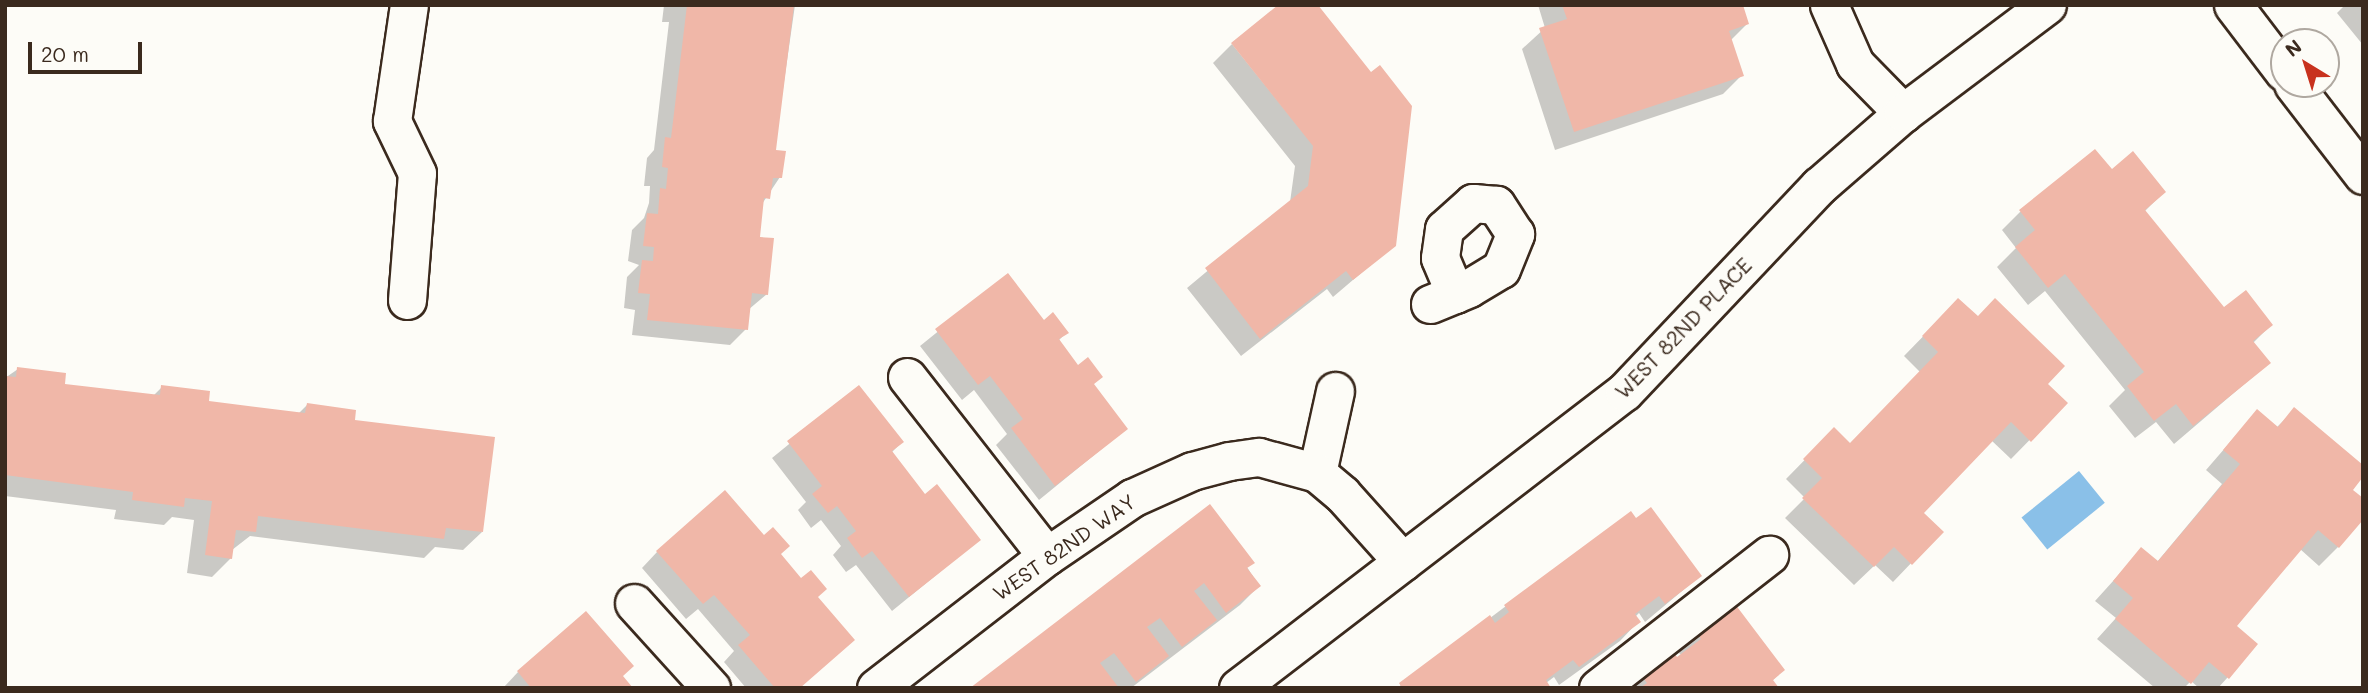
<!DOCTYPE html>
<style>
body{margin:0}
#map{position:relative;width:2368px;height:693px;overflow:hidden;background:#fdfcf7;font-family:Mali,sans-serif}
div>[style]{position:absolute}
[style*='--x']{left:calc(var(--x)*1px);top:calc(var(--y)*1px);width:calc(var(--w)*1px);rotate:calc(var(--a)*1deg)}
.water>*{inset:0;background:#8ac0e8;transform-origin:0 0}
.shadow>*{inset:0;background:#0003}
.building>*{inset:0;background:#f0b7a8}
.roads{filter:drop-shadow(2px 0 #3b2a1e) drop-shadow(-2px 0 #3b2a1e) drop-shadow(0 2px #3b2a1e) drop-shadow(0 -2px #3b2a1e)}
.minor>*{height:37px;margin:-18.5px;padding:0 18.5px;transform-origin:18.5px;border-radius:18.5px;background:#fdfcf7}
span{translate:-50% -50%;white-space:nowrap;text-align:center;line-height:1.15;-webkit-text-stroke:7px #fdfcf7;paint-order:stroke}
.street-label{font-size:21px;color:#3b2a1e}
.frame{position:absolute;inset:0;border:7px solid #3b2a1e;pointer-events:none}
.north{position:absolute;left:2270px;top:28px;width:70px;height:70px;box-sizing:border-box;background:#fdfcf7;border:2px solid #afa8a0;border-radius:50%;rotate:322deg;font-size:19px;font-weight:700;line-height:28px;text-align:center;color:#3b2a1e}
.north::after{content:'';display:block;margin:auto;width:24px;height:32px;background:#c8321e;clip-path:polygon(50% 0,100% 100%,50% 72%,0 100%)}
.scale{position:absolute;left:28px;top:42px;width:114px;height:32px;box-sizing:border-box;border:4px solid #3b2a1e;border-top:0;padding-left:9px;font-size:21px;line-height:24px;white-space:nowrap;color:#3b2a1e;-webkit-text-stroke:5px #fdfcf7;paint-order:stroke}
</style>
<div id="map">
<div class="water">
<i style="left:2079px;top:471px;width:41px;height:74px;rotate:51deg"></i>
</div>
<div class="shadow">
<i style="clip-path:polygon(664px 5px,795px 5px,774px 152px,780px 177px,762px 204px,758px 238px,767px 294px,748px 310px,746px 329px,730px 345px,632px 335px,635px 310px,624px 308px,627px 277px,639px 265px,628px 261px,632px 230px,644px 218px,649px 203px,650px 186px,644px 186px,647px 158px,654px 150px,669px 22px,662px 22px)"></i>
<i style="clip-path:polygon(1538px 5px,1741px 5px,1747px 24px,1731px 40px,1742px 75px,1723px 94px,1555px 150px,1522px 49px,1545px 28px)"></i>
<i style="clip-path:polygon(2345px 5px,2363px 5px,2363px 45px,2337px 13px)"></i>
<i style="clip-path:polygon(1232px 44px,1394px 245px,1333px 297px,1327px 289px,1241px 356px,1187px 288px,1290px 202px,1295px 166px,1213px 63px)"></i>
<i style="clip-path:polygon(2111px 171px,2164px 192px,2144px 212px,2223px 310px,2271px 325px,2253px 343px,2269px 363px,2174px 444px,2156px 422px,2135px 438px,2109px 406px,2125px 390px,2045px 291px,2028px 305px,1997px 267px,2016px 248px,2002px 230px,2020px 212px)"></i>
<i style="clip-path:polygon(1008px 275px,1044px 322px,1067px 332px,1058px 341px,1126px 429px,1039px 500px,996px 445px,1007px 434px,974px 390px,962px 400px,920px 346px)"></i>
<i style="clip-path:polygon(1940px 319px,2046px 384px,2066px 403px,2011px 459px,1991px 440px,1921px 513px,1941px 532px,1893px 582px,1875px 565px,1854px 585px,1785px 518px,1805px 498px,1786px 479px,1834px 430px,1850px 445px,1920px 372px,1904px 356px)"></i>
<i style="clip-path:polygon(18px 369px,63px 385px,153px 396px,162px 387px,207px 403px,298px 414px,307px 405px,353px 422px,482px 532px,463px 550px,435px 547px,424px 558px,250px 536px,232px 550px,231px 558px,212px 577px,187px 573px,194px 520px,172px 517px,164px 525px,114px 519px,116px 510px,5px 496px,5px 378px)"></i>
<i style="clip-path:polygon(859px 387px,902px 442px,891px 453px,925px 496px,979px 540px,892px 611px,856px 565px,846px 572px,833px 555px,841px 546px,821px 520px,811px 528px,798px 510px,806px 502px,772px 458px)"></i>
<i style="clip-path:polygon(2294px 410px,2350px 490px,2338px 547px,2319px 566px,2300px 549px,2234px 627px,2228px 677px,2218px 688px,2199px 688px,2191px 681px,2184px 688px,2155px 688px,2097px 639px,2116px 618px,2095px 601px,2142px 549px,2157px 562px,2222px 484px,2206px 470px,2257px 411px,2276px 428px)"></i>
<i style="clip-path:polygon(1209px 507px,1259px 586px,1240px 605px,1131px 688px,973px 688px)"></i>
<i style="clip-path:polygon(657px 552px,779px 555px,816px 597px,800px 688px,746px 688px,724px 662px,734px 651px,698px 609px,686px 619px,642px 568px)"></i>
<i style="clip-path:polygon(1700px 576px,1645px 622px,1639px 613px,1635px 617px,1638px 622px,1620px 641px,1559px 685px,1554px 677px,1546px 683px,1549px 688px,1397px 688px,1506px 606px)"></i>
<i style="clip-path:polygon(1698px 634px,1783px 670px,1772px 681px,1776px 688px,1631px 688px,1643px 677px,1682px 656px,1679px 653px)"></i>
<i style="clip-path:polygon(518px 672px,631px 688px,503px 688px)"></i>
</div>
<div class="building">
<i style="clip-path:polygon(687px 5px,794px 5px,776px 150px,786px 151px,782px 178px,773px 178px,770px 199px,764px 198px,760px 237px,774px 238px,768px 295px,752px 293px,748px 330px,647px 320px,650px 294px,638px 293px,642px 260px,653px 261px,654px 247px,643px 246px,647px 213px,658px 214px,660px 188px,666px 189px,668px 168px,662px 167px,665px 137px,671px 138px)"></i>
<i style="clip-path:polygon(1278px 5px,1318px 5px,1371px 72px,1380px 65px,1412px 106px,1396px 246px,1353px 280px,1346px 271px,1260px 339px,1205px 268px,1308px 186px,1313px 146px,1231px 43px)"></i>
<i style="clip-path:polygon(1562px 5px,1743px 5px,1749px 24px,1729px 31px,1744px 76px,1574px 132px,1539px 28px,1567px 19px)"></i>
<i style="clip-path:polygon(2095px 149px,2112px 169px,2133px 151px,2166px 192px,2145px 210px,2224px 307px,2246px 290px,2273px 325px,2253px 341px,2271px 363px,2193px 426px,2176px 404px,2154px 421px,2127px 386px,2144px 372px,2065px 274px,2048px 288px,2015px 247px,2035px 230px,2019px 210px)"></i>
<i style="clip-path:polygon(1008px 273px,1044px 320px,1053px 312px,1069px 333px,1059px 339px,1078px 365px,1088px 357px,1103px 377px,1094px 384px,1128px 429px,1055px 486px,1011px 428px,1023px 419px,990px 376px,978px 385px,935px 329px)"></i>
<i style="clip-path:polygon(1958px 298px,1978px 316px,1995px 298px,2065px 366px,2048px 384px,2068px 403px,2031px 442px,2011px 422px,1924px 513px,1944px 532px,1912px 565px,1894px 547px,1874px 567px,1802px 498px,1822px 478px,1803px 459px,1834px 427px,1850px 443px,1938px 352px,1922px 336px)"></i>
<i style="clip-path:polygon(17px 367px,66px 373px,65px 384px,160px 395px,161px 385px,210px 391px,209px 401px,305px 413px,307px 403px,356px 410px,355px 420px,495px 437px,483px 532px,446px 528px,444px 539px,258px 516px,256px 532px,236px 530px,232px 559px,205px 555px,212px 501px,185px 498px,184px 507px,132px 500px,133px 492px,5px 475px,5px 376px,16px 377px)"></i>
<i style="clip-path:polygon(859px 385px,904px 442px,892px 451px,925px 494px,937px 484px,981px 540px,909px 597px,872px 551px,862px 558px,847px 538px,856px 531px,837px 506px,828px 513px,812px 494px,822px 486px,787px 441px)"></i>
<i style="clip-path:polygon(2294px 407px,2363px 465px,2363px 477px,2353px 490px,2363px 498px,2363px 520px,2339px 548px,2318px 530px,2237px 626px,2258px 644px,2229px 679px,2209px 662px,2191px 684px,2115px 619px,2133px 598px,2113px 581px,2141px 547px,2158px 561px,2240px 464px,2223px 450px,2257px 409px,2278px 427px)"></i>
<i style="clip-path:polygon(725px 490px,764px 535px,773px 527px,790px 546px,781px 554px,801px 578px,811px 570px,827px 589px,818px 597px,855px 640px,800px 688px,775px 688px,738px 645px,750px 635px,714px 595px,703px 604px,656px 551px)"></i>
<i style="clip-path:polygon(1210px 504px,1255px 563px,1247px 568px,1261px 586px,1226px 613px,1204px 583px,1194px 591px,1217px 620px,1182px 647px,1160px 618px,1147px 627px,1169px 656px,1136px 682px,1114px 653px,1100px 663px,1119px 688px,970px 688px)"></i>
<i style="clip-path:polygon(1651px 507px,1702px 576px,1665px 604px,1659px 596px,1635px 614px,1641px 622px,1579px 667px,1573px 660px,1546px 680px,1551px 688px,1402px 688px,1399px 683px,1490px 615px,1495px 623px,1509px 612px,1504px 605px,1631px 511px,1636px 518px)"></i>
<i style="clip-path:polygon(1735px 604px,1785px 670px,1773px 680px,1779px 688px,1640px 688px,1647px 683px,1641px 675px,1673px 651px,1677px 657px,1701px 639px,1696px 633px)"></i>
<i style="clip-path:polygon(586px 611px,634px 666px,623px 676px,633px 688px,531px 688px,517px 671px)"></i>
</div>
<div class="roads">
<div class="minor">
<i style="--x:1829;--y:5;--w:64;--a:66.2"></i>
<i style="--x:1855;--y:64;--w:69;--a:45.6"></i>
<i style="--x:2233;--y:5;--w:84;--a:52.7"></i>
<i style="--x:2293;--y:84;--w:115;--a:52.4"></i>
<i style="--x:407;--y:300;--w:127;--a:-85.5"></i>
<i style="--x:417;--y:173;--w:58;--a:-115.7"></i>
<i style="--x:392;--y:121;--w:117;--a:-81.7"></i>
<i style="--x:1430;--y:304;--w:27;--a:-22"></i>
<i style="--x:1455;--y:294;--w:15;--a:-23"></i>
<i style="--x:1469;--y:288;--w:37;--a:-31"></i>
<i style="--x:1501;--y:269;--w:38;--a:-68"></i>
<i style="--x:1515;--y:234;--w:35;--a:-123"></i>
<i style="--x:1496;--y:205;--w:23;--a:-175"></i>
<i style="--x:1473;--y:203;--w:39;--a:138"></i>
<i style="--x:1444;--y:229;--w:29;--a:98"></i>
<i style="--x:1440;--y:258;--w:39;--a:67"></i>
<i style="--x:907;--y:377;--w:227;--a:52"></i>
<i style="--x:1317;--y:473;--w:84;--a:-77.6"></i>
<i style="--x:634;--y:603;--w:115;--a:47.8"></i>
<i style="--x:876;--y:688;--w:216;--a:-37.7"></i>
<i style="--x:1047;--y:556;--w:103;--a:-34.3"></i>
<i style="--x:1132;--y:498;--w:66;--a:-24.2"></i>
<i style="--x:1192;--y:471;--w:38;--a:-15"></i>
<i style="--x:1229;--y:461;--w:30;--a:-8"></i>
<i style="--x:1259;--y:457;--w:60;--a:15.4"></i>
<i style="--x:1317;--y:473;--w:33;--a:40"></i>
<i style="--x:1342;--y:494;--w:91;--a:48.1"></i>
<i style="--x:1238;--y:688;--w:486;--a:-37.5"></i>
<i style="--x:1624;--y:392;--w:284;--a:-46.6"></i>
<i style="--x:1819;--y:186;--w:111;--a:-41"></i>
<i style="--x:1903;--y:113;--w:180;--a:-36.9"></i>
<i style="--x:1598;--y:688;--w:217;--a:-37.9"></i>
</div>
</div>
<div class="street-label">
<span style="left:1683px;top:328px;rotate:-46deg">WEST 82ND PLACE</span>
<span style="left:1064px;top:547px;rotate:-35deg">WEST 82ND WAY</span>
</div>
<div class="frame"></div>
<div class="north">N</div>
<div class="scale">20 m</div>
</div>
